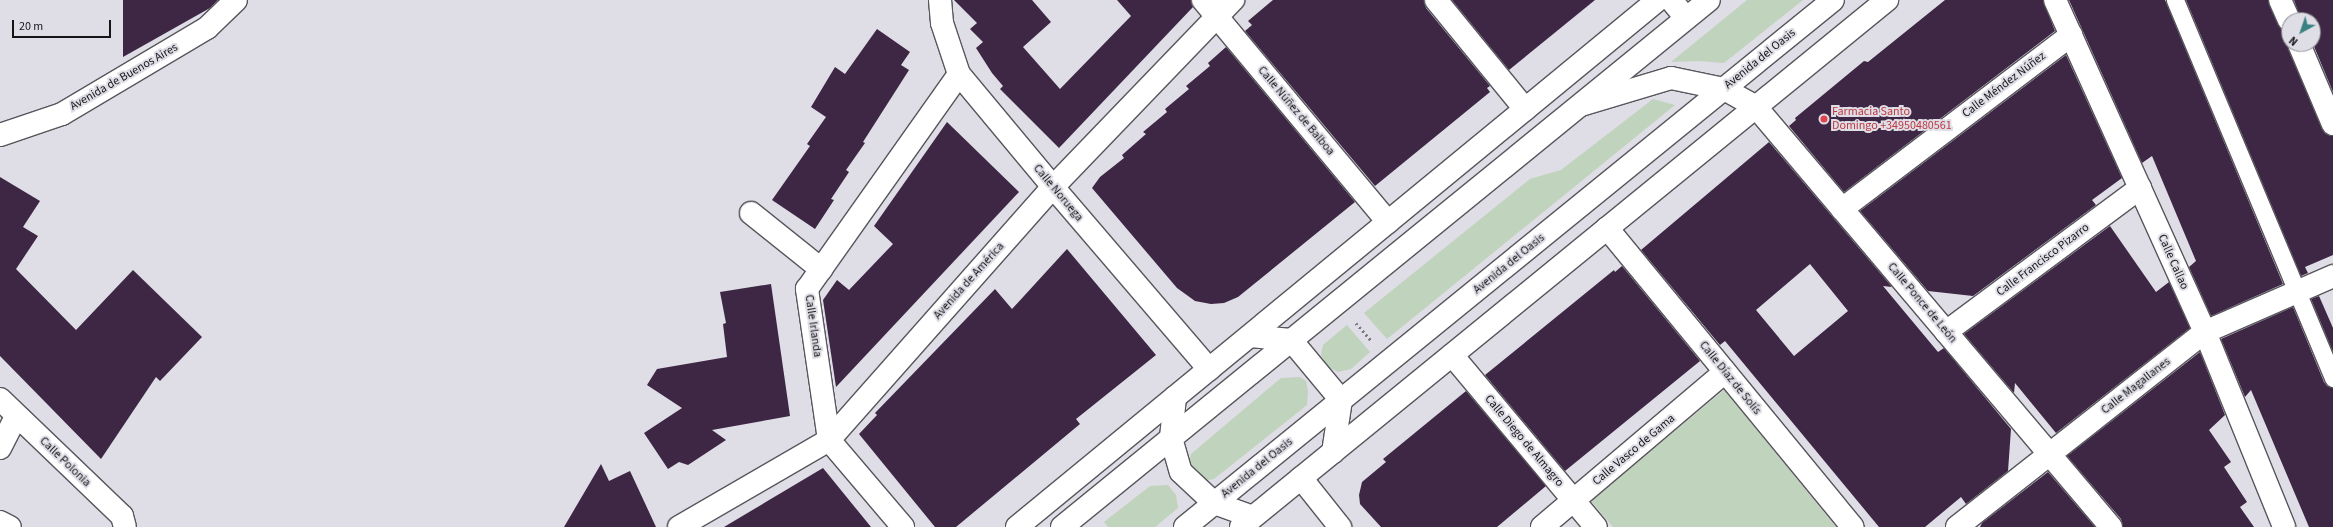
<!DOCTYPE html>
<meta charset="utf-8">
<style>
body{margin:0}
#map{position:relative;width:2333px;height:527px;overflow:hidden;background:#dfdde5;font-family:"Source Sans 3",sans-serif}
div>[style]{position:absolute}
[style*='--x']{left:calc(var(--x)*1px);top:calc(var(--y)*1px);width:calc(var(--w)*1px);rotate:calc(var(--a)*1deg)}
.green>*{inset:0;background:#c0d3bd}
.building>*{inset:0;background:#3d2744}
.path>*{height:2.5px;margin-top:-1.25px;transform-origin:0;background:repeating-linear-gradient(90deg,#7a787e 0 2px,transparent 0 5px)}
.roads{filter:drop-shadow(1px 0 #58565d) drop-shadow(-1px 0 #58565d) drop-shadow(0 1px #58565d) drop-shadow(0 -1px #58565d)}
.service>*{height:17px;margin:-8.5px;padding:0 8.5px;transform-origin:8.5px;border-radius:8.5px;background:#fff}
.minor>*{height:22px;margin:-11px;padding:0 11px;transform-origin:11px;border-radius:11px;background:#fff}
.tertiary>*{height:22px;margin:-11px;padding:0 11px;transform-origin:11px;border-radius:11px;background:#fff}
.secondary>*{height:22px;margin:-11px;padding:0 11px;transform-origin:11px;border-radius:11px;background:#fff}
.dots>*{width:11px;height:11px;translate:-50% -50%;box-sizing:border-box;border:2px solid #dfdde5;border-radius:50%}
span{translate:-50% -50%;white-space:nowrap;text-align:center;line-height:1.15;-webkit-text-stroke:4px #dfdde5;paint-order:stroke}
.street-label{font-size:12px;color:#151417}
.health-label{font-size:12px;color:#be3a42}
.left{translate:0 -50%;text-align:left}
.north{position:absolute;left:2281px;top:12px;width:40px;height:40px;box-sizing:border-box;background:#dfdde5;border:1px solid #8e8d93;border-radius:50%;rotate:220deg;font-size:11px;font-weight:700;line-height:16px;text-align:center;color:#151417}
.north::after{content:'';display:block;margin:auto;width:14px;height:18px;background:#398282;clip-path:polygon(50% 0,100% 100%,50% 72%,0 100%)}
.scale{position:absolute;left:12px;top:20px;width:99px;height:18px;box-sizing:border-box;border:2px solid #151417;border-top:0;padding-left:5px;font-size:12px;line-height:14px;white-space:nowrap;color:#151417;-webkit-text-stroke:3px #dfdde5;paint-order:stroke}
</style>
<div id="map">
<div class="green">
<i style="clip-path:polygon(1747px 0,1803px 0,1724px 63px,1699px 61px,1671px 62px)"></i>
<i style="clip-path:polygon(1653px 99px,1675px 105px,1387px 339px,1364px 313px,1530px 179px,1561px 170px)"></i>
<i style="clip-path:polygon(1347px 325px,1370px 352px,1351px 369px,1338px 372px,1327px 366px,1321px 355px,1323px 345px)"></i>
<i style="clip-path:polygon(1300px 377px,1306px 381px,1308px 391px,1307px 405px,1214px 479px,1202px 481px,1188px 466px,1191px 454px,1281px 378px)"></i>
<i style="clip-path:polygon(1724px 390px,1836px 527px,1613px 527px,1591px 501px)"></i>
<i style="clip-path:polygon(1168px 485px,1176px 495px,1178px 508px,1155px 527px,1108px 527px,1104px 522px,1150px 486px)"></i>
</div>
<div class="building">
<i style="clip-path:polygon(123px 0,218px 0,210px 8px,123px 57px)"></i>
<i style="clip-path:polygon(954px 0,1032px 0,1051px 22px,1023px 47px,1060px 89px,1131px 16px,1117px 0,1191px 0,1193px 7px,1059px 148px,1000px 89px,1003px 86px,992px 73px,976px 48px,983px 42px,970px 29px,977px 23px)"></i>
<i style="clip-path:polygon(1273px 0,1424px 0,1426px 8px,1490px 86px,1487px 88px,1490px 92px,1375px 186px,1245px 31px,1252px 25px,1248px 21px)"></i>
<i style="clip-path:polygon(1452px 0,1595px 0,1509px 70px)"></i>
<i style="clip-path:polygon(1945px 0,2043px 0,2055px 31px,1844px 192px,1789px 126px,1796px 120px,1795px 118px,1864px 61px,1868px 62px)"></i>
<i style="clip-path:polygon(2069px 0,2165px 0,2283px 284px,2211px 316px,2189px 267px,2196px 261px,2152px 156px,2142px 163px)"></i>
<i style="clip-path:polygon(2186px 0,2268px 0,2278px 25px,2282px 30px,2289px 32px,2288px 49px,2322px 129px,2326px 134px,2333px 136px,2333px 255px,2305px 267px,2308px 273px,2301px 276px)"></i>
<i style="clip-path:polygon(2294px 0,2333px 0,2333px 92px,2313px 44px,2313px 20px,2301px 20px)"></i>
<i style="clip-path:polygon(877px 29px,910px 52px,901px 65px,909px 70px,863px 142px,865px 143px,846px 170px,849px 172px,831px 199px,834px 200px,815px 229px,772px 200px,810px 146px,807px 144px,826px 117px,811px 107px,835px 67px,845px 74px)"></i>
<i style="clip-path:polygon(1226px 47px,1355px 202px,1238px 297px,1224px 303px,1211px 304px,1195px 301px,1177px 288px,1092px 188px,1100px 177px,1124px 158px,1122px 155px,1146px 134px,1143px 132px,1167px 112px,1165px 109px,1189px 89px,1186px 86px,1210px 66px,1208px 63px)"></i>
<i style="clip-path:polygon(2066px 55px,2122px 178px,2092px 200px,2096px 205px,1973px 296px,1928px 291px,1860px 211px)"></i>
<i style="clip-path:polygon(947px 122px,1019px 192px,836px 387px,823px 300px,837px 280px,849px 290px,893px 244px,874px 226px)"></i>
<i style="clip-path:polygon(evenodd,1769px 142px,1892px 287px,1883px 286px,1938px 352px,1944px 348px,2011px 429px,2008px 471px,1966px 504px,1961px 497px,1925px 527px,1879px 527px,1725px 341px,1720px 345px,1641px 250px,1769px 142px,1810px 264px,1848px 311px,1794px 356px,1756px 310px,1810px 264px)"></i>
<i style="clip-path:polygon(0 177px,40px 201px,23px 227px,38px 236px,16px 269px,76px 330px,133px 270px,202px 337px,160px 381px,156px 377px,101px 459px,0 356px)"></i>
<i style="clip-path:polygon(2110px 226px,2156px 292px,2169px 282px,2190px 328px,2056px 433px,2015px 383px,2014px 393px,1964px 334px)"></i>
<i style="clip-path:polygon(1067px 249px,1156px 355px,1076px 419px,1080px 424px,956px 527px,935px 527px,859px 434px,877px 415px,875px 413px,995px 289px,1012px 309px)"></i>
<i style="clip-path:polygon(1622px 266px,1700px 361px,1565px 471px,1485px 375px,1614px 270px,1615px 272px)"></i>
<i style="clip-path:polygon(771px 284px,790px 416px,712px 430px,726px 440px,688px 465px,679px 462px,668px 469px,644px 433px,682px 408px,647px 385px,657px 369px,727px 357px,723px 324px,726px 323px,720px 292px)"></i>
<i style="clip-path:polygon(2319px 296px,2333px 328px,2333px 352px,2311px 299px)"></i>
<i style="clip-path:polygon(2293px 307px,2324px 382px,2327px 386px,2333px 388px,2333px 527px,2309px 527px,2251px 390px,2245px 397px,2221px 339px)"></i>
<i style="clip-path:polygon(2200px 352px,2225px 415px,2209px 430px,2231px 462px,2224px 467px,2247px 502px,2240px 507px,2254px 527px,2123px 527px,2121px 519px,2067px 456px)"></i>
<i style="clip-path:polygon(1466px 391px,1546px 486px,1497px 527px,1381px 527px,1360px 504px,1359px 495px,1362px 482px,1386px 462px,1383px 459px)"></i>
<i style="clip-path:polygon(601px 464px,609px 481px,630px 471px,656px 527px,564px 527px)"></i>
<i style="clip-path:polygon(823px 468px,871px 527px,724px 527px)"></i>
<i style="clip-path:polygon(2048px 472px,2095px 527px,1980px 527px,1982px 523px)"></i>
</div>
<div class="path">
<i style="--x:1356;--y:323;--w:23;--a:49"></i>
</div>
<div class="roads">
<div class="service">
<i style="--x:2175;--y:0;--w:410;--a:67.3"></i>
</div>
<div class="minor">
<i style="--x:940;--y:0;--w:23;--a:85"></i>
<i style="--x:942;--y:23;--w:54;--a:71.6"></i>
<i style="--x:959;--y:74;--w:147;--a:50.2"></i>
<i style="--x:1053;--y:187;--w:240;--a:49.4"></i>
<i style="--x:1203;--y:0;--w:289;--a:50.2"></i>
<i style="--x:1436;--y:0;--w:141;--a:50.8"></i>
<i style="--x:1671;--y:0;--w:23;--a:50"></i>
<i style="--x:2055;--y:0;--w:364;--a:65.7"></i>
<i style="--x:2205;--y:332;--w:210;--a:67.9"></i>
<i style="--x:2280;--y:0;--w:22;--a:66"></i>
<i style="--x:2299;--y:44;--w:87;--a:67"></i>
<i style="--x:1581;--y:105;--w:94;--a:-16.7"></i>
<i style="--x:1671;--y:78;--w:54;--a:11.7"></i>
<i style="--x:1724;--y:89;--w:37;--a:29"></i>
<i style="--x:1756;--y:107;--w:550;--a:49.79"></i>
<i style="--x:1842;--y:209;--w:288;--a:-37.2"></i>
<i style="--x:751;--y:213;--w:90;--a:38.7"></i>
<i style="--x:1607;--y:228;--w:387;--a:50.6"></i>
<i style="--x:1946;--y:332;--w:242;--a:-36.6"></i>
<i style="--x:1452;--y:355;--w:224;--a:50.1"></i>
<i style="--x:0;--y:448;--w:36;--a:-63"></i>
<i style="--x:1301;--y:478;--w:63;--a:51.5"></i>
<i style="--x:679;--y:527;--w:173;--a:-30.1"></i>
<i style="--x:829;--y:440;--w:338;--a:-48.5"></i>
<i style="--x:1053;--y:187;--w:260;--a:-46.1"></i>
<i style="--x:903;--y:527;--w:114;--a:-130.4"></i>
<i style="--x:829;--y:440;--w:153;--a:-98.3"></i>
<i style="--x:807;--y:289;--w:263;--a:-54.7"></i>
<i style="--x:1542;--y:527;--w:240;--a:-40.3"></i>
<i style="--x:1957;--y:527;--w:315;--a:-38.2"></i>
<i style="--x:2205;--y:332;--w:140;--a:-23.6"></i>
</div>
<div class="tertiary">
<i style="--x:0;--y:135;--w:65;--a:-18.7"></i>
<i style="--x:62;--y:114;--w:169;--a:-30.7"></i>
<i style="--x:207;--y:28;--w:40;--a:-44"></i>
<i style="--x:1250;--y:336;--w:41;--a:5.6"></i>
<i style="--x:1291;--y:340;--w:78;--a:50.2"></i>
<i style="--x:1341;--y:400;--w:53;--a:98.7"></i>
<i style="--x:1175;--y:397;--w:41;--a:95.6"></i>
<i style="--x:1171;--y:438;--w:35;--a:74"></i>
<i style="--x:1181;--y:472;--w:45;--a:43.2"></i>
<i style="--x:1214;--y:503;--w:41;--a:19.7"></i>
<i style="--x:0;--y:399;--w:169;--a:43.8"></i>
<i style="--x:122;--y:516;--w:11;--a:75"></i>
<i style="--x:0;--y:522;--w:11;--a:27"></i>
<i style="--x:1017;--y:527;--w:830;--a:-39.43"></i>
<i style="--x:1241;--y:527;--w:834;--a:-39.21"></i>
</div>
<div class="secondary">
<i style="--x:1062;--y:527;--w:834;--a:-39.16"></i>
<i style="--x:1185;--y:527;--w:835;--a:-39.12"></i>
</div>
</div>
<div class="dots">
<i style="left:1824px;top:119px;background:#e0444e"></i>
</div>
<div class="street-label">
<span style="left:1760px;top:59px;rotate:-39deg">Avenida del Oasis</span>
<span style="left:124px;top:77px;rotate:-30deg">Avenida de Buenos Aires</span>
<span style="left:2004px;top:85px;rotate:-37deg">Calle Méndez Núñez</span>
<span style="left:1296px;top:111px;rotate:50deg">Calle Núñez de Balboa</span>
<span style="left:1058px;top:193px;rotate:50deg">Calle Noruega</span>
<span style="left:2043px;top:260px;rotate:-37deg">Calle Francisco Pizarro</span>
<span style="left:2173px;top:262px;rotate:66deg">Calle Callao</span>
<span style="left:1509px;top:264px;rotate:-39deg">Avenida del Oasis</span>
<span style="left:969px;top:281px;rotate:-48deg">Avenida de América</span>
<span style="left:1922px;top:303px;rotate:50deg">Calle Ponce de León</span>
<span style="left:813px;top:326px;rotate:82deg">Calle Irlanda</span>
<span style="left:1730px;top:378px;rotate:51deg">Calle Díaz de Solís</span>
<span style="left:2136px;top:386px;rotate:-38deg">Calle Magallanes</span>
<span style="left:1524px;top:441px;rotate:50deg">Calle Diego de Almagro</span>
<span style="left:1634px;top:450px;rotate:-40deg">Calle Vasco de Gama</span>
<span style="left:65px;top:462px;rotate:44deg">Calle Polonia</span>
<span style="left:1257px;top:468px;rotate:-39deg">Avenida del Oasis</span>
</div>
<div class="health-label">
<span class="left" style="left:1832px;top:119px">Farmacia Santo<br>Domingo +34950480561</span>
</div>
<div class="north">N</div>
<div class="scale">20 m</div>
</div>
